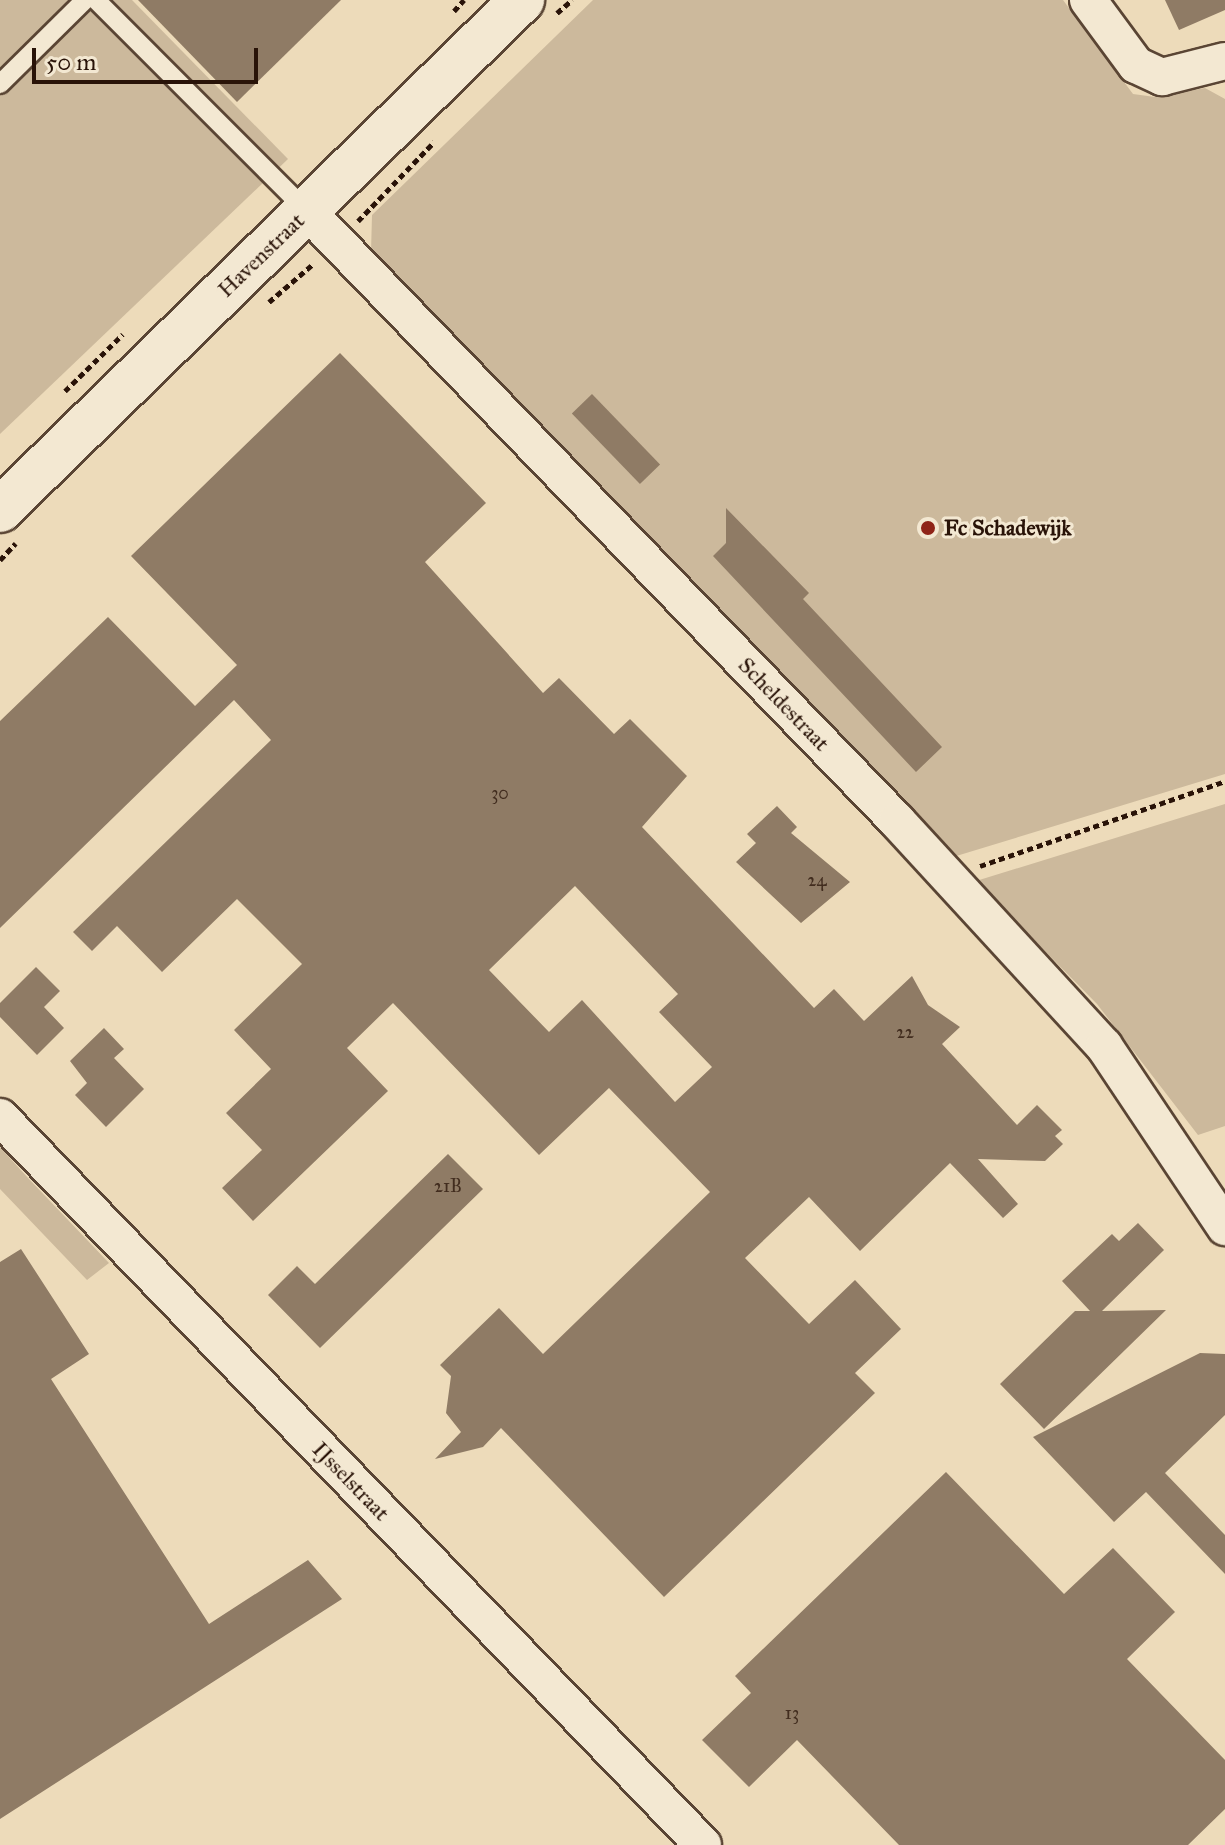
<!DOCTYPE html>
<style>
body{margin:0}
#map{position:relative;width:1225px;height:1845px;overflow:hidden;background:#eddbba;font-family:"IM FELL Great Primer",serif}
div>[style]{position:absolute}
[style*='--x']{left:calc(var(--x)*1px);top:calc(var(--y)*1px);width:calc(var(--w)*1px);rotate:calc(var(--a)*1deg)}
.green>*{inset:0;background:#ccb99c}
.building>*{inset:0;background:#8f7b65;transform-origin:0 0}
.path>*{height:5px;margin-top:-2.5px;transform-origin:0;background:repeating-linear-gradient(90deg,#291308 0 6px,transparent 0 10px)}
.roads{filter:drop-shadow(2px 0 #5a4534) drop-shadow(-2px 0 #5a4534) drop-shadow(0 2px #5a4534) drop-shadow(0 -2px #5a4534)}
.lane>*{height:18px;margin:-9px;padding:0 9px;transform-origin:9px;border-radius:9px;background:#f3e8d2}
.street>*{height:36px;margin:-18px;padding:0 18px;transform-origin:18px;border-radius:18px;background:#f3e8d2}
.secondary>*{height:44px;margin:-22px;padding:0 22px;transform-origin:22px;border-radius:22px;background:#f3e8d2}
.dots>*{width:22px;height:22px;translate:-50% -50%;box-sizing:border-box;border:4px solid #f3e8d2;border-radius:50%}
span{translate:-50% -50%;white-space:nowrap;text-align:center;line-height:1.15;-webkit-text-stroke:6px #f3e8d2;paint-order:stroke}
.number-label{font-size:18px;color:#422d1f}
.number-label span{-webkit-text-stroke-width:0}
.street-label{font-size:22px;color:#291308}
.poi-label{font-size:22px;color:#291308;font-weight:700}
.left{translate:0 -50%;text-align:left}
.scale{position:absolute;left:32px;top:48px;width:226px;height:36px;box-sizing:border-box;border:4px solid #291308;border-top:0;padding-left:10px;font-size:24px;line-height:28px;white-space:nowrap;color:#291308;-webkit-text-stroke:6px #f3e8d2;paint-order:stroke}
</style>
<div id="map">
<div class="green">
<i style="clip-path:polygon(0 0,132px 0,288px 159px,0 434px)"></i>
<i style="clip-path:polygon(593px 0,1063px 0,1133px 94px,1155px 97px,1205px 88px,1225px 99px,1225px 774px,953px 857px,371px 252px,372px 215px)"></i>
<i style="clip-path:polygon(1225px 804px,1225px 1126px,1198px 1135px,1097px 1004px,976px 881px)"></i>
<i style="clip-path:polygon(0 1147px,28px 1178px,109px 1263px,87px 1280px,0 1189px)"></i>
</div>
<div class="building">
<i style="clip-path:polygon(138px 0,341px 0,237px 102px)"></i>
<i style="clip-path:polygon(1165px 0,1225px 0,1225px 10px,1179px 30px)"></i>
<i style="clip-path:polygon(evenodd,340px 353px,486px 503px,425px 562px,543px 693px,559px 678px,614px 734px,630px 719px,687px 776px,642px 827px,814px 1008px,834px 989px,864px 1021px,912px 976px,928px 1005px,960px 1027px,942px 1044px,1017px 1125px,1037px 1105px,1062px 1130px,1055px 1136px,1063px 1144px,1045px 1161px,978px 1159px,1018px 1204px,1003px 1218px,950px 1163px,860px 1251px,809px 1197px,745px 1258px,809px 1324px,855px 1280px,901px 1329px,855px 1373px,875px 1393px,664px 1597px,501px 1428px,483px 1447px,435px 1459px,461px 1432px,446px 1413px,451px 1376px,440px 1365px,499px 1308px,543px 1354px,710px 1192px,609px 1088px,539px 1155px,393px 1003px,347px 1048px,388px 1091px,253px 1221px,222px 1188px,262px 1150px,226px 1113px,271px 1069px,234px 1030px,302px 964px,237px 899px,162px 972px,117px 926px,92px 951px,73px 932px,271px 740px,234px 700px,0 928px,0 721px,108px 617px,195px 706px,237px 665px,131px 556px,340px 353px,575px 886px,678px 994px,659px 1012px,712px 1067px,675px 1102px,582px 1000px,549px 1032px,489px 970px,575px 886px)"></i>
<i style="left:592px;top:394px;width:98px;height:28px;rotate:46deg"></i>
<i style="clip-path:polygon(726px 508px,809px 593px,803px 599px,942px 747px,916px 772px,713px 556px,726px 543px)"></i>
<i style="clip-path:polygon(777px 806px,797px 827px,791px 833px,850px 882px,801px 923px,736px 862px,756px 843px,747px 834px)"></i>
<i style="clip-path:polygon(36px 967px,60px 991px,44px 1007px,64px 1028px,37px 1055px,0 1017px,0 1003px)"></i>
<i style="clip-path:polygon(104px 1028px,124px 1049px,114px 1058px,144px 1089px,106px 1127px,75px 1095px,87px 1083px,70px 1061px)"></i>
<i style="clip-path:polygon(448px 1154px,483px 1189px,320px 1348px,268px 1295px,297px 1266px,315px 1284px)"></i>
<i style="clip-path:polygon(1138px 1223px,1164px 1250px,1102px 1311px,1166px 1310px,1044px 1429px,1000px 1384px,1075px 1311px,1090px 1311px,1062px 1281px,1112px 1234px,1119px 1241px)"></i>
<i style="clip-path:polygon(21px 1249px,89px 1354px,51px 1379px,209px 1624px,308px 1560px,342px 1599px,0 1819px,0 1262px)"></i>
<i style="clip-path:polygon(1200px 1353px,1225px 1354px,1225px 1415px,1165px 1473px,1225px 1535px,1225px 1574px,1146px 1492px,1114px 1522px,1033px 1437px)"></i>
<i style="clip-path:polygon(946px 1472px,1064px 1594px,1113px 1548px,1175px 1612px,1127px 1659px,1225px 1760px,1225px 1809px,1188px 1845px,899px 1845px,797px 1740px,749px 1787px,702px 1740px,751px 1693px,735px 1676px)"></i>
</div>
<div class="path">
<i style="--x:454;--y:11;--w:15;--a:-48"></i>
<i style="--x:557;--y:13;--w:20;--a:-41"></i>
<i style="--x:358;--y:221;--w:110;--a:-46.1"></i>
<i style="--x:269;--y:302;--w:58;--a:-40.8"></i>
<i style="--x:65;--y:391;--w:81;--a:-44.5"></i>
<i style="--x:0;--y:560;--w:23;--a:-47"></i>
<i style="--x:980;--y:866;--w:259;--a:-19.1"></i>
</div>
<div class="roads">
<div class="lane">
<i style="--x:96;--y:0;--w:298;--a:45"></i>
<i style="--x:0;--y:84;--w:120;--a:-44.7"></i>
</div>
<div class="street">
<i style="--x:1088;--y:0;--w:81;--a:53.6"></i>
<i style="--x:1136;--y:65;--w:29;--a:25"></i>
<i style="--x:1162;--y:77;--w:65;--a:-14.3"></i>
<i style="--x:307;--y:211;--w:849;--a:45.95"></i>
<i style="--x:897;--y:821;--w:306;--a:47.4"></i>
<i style="--x:1104;--y:1046;--w:218;--a:56.2"></i>
<i style="--x:0;--y:1117;--w:1012;--a:46"></i>
</div>
<div class="secondary">
<i style="--x:0;--y:510;--w:730;--a:-44.33"></i>
</div>
</div>
<div class="dots">
<i style="left:928px;top:528px;background:#8f2418"></i>
</div>
<div class="number-label">
<span style="left:500px;top:793px">30</span>
<span style="left:817px;top:880px">24</span>
<span style="left:905px;top:1032px">22</span>
<span style="left:448px;top:1186px">21B</span>
<span style="left:792px;top:1713px">13</span>
</div>
<div class="street-label">
<span style="left:261px;top:255px;rotate:-44deg">Havenstraat</span>
<span style="left:784px;top:704px;rotate:46deg">Scheldestraat</span>
<span style="left:351px;top:1481px;rotate:46deg">IJsselstraat</span>
</div>
<div class="poi-label">
<span class="left" style="left:944px;top:528px">Fc Schadewijk</span>
</div>
<div class="scale">50 m</div>
</div>
